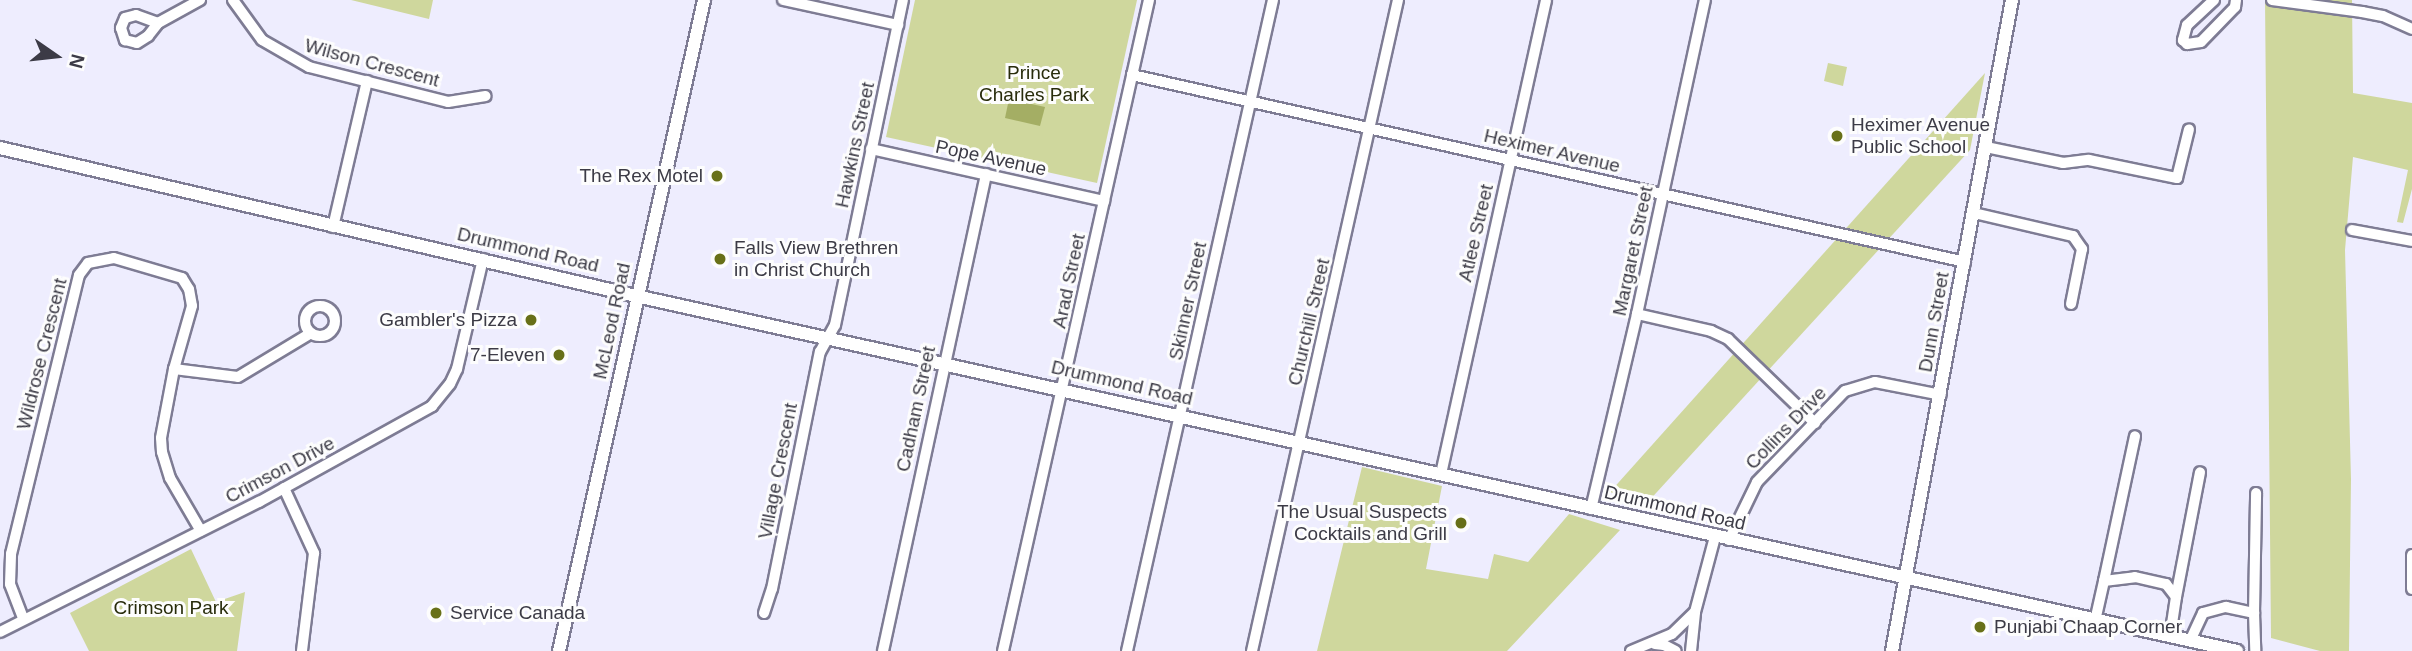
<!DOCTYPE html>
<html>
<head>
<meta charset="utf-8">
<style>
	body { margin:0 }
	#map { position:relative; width:2412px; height:651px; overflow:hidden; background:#eeedfe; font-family:Arial,sans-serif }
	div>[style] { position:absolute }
	.green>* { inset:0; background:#cfd79d }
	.water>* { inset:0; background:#a4ae64 }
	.roads { filter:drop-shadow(2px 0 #7e7c94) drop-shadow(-2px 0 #7e7c94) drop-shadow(0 2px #7e7c94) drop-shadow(0 -2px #7e7c94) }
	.street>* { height:10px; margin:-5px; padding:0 5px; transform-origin:5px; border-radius:5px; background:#fff }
	.street>.ring { margin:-5px; padding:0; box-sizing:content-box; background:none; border:10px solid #fff; border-radius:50% }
	.secondary>* { height:12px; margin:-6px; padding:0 6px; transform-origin:6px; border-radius:6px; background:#fff }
	.dots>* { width:19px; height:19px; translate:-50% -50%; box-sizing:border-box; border:4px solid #fdfdfd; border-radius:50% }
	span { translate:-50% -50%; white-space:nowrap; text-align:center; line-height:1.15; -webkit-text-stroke:6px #fdfdfd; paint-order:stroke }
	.street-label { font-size:19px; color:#3c3b46 }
	.park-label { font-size:19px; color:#282c0b }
	.poi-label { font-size:19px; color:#3c3b46 }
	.left { translate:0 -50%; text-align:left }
	.right { translate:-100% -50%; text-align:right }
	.north { position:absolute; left:21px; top:21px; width:70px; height:70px; -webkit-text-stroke:5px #fdfdfd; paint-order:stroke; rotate:104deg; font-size:19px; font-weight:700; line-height:28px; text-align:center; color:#3c3b46 }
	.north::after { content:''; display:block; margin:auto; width:24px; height:32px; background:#3c3b46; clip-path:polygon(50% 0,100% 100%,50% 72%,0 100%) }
</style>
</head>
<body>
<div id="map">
	<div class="green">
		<div style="clip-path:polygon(351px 0,433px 0,429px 19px)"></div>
		<div style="clip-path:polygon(915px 0,1137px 0,1097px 183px,886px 137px)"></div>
		<div style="clip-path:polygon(2265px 0,2352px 0,2353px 93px,2412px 103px,2412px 189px,2403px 223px,2397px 222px,2408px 170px,2353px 157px,2345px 250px,2351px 479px,2349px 651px,2320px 651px,2271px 638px)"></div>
		<div style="clip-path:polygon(1828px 63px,1847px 67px,1843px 86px,1824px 81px)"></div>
		<div style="clip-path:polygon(1985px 73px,1970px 150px,1646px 504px,1610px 492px)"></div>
		<div style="clip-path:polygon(1362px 467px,1442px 486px,1426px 569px,1488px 579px,1494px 554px,1528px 562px,1569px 514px,1620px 530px,1507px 651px,1317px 651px)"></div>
		<div style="clip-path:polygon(191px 549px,216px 602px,245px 592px,237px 651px,89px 651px,70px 613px)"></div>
	</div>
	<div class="water">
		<div style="clip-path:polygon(1009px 99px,1045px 107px,1040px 126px,1005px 118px)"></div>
	</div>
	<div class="roads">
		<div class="street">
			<div style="left:233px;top:0;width:49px;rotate:54.1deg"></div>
			<div style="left:262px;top:40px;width:54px;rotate:29.9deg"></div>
			<div style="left:309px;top:67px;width:143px;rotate:14.1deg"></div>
			<div style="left:448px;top:102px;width:38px;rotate:-9deg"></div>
			<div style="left:783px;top:0;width:118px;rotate:12.3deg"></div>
			<div style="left:2214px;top:0;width:37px;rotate:137deg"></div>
			<div style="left:2187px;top:25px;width:16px;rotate:105deg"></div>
			<div style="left:2183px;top:40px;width:6px;rotate:45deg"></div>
			<div style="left:2187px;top:44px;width:14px;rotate:-8deg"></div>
			<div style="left:2201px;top:42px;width:49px;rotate:-45.8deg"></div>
			<div style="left:2235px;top:7px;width:7px;rotate:-82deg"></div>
			<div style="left:2272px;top:0;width:91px;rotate:7.6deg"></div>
			<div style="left:2362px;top:12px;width:21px;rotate:11deg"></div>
			<div style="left:2383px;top:16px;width:32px;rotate:24deg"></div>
			<div style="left:158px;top:23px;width:23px;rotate:-160deg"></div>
			<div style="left:136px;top:15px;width:11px;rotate:165deg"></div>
			<div style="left:125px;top:18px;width:11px;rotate:112deg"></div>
			<div style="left:121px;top:28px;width:13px;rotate:72deg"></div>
			<div style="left:125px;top:40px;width:12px;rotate:14deg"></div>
			<div style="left:137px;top:43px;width:13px;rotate:-32deg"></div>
			<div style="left:148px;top:36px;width:16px;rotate:-52deg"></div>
			<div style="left:158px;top:23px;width:48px;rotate:-28.7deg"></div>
			<div style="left:1132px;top:75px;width:854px;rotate:12.65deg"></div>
			<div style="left:1986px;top:147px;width:79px;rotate:11.7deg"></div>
			<div style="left:2063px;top:163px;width:26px;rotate:-7deg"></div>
			<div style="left:2089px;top:160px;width:90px;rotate:11.6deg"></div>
			<div style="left:2177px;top:178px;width:50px;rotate:-76.2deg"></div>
			<div style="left:871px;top:149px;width:239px;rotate:12.6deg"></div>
			<div style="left:1974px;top:213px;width:102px;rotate:13.1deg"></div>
			<div style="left:2073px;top:236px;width:16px;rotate:55deg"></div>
			<div style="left:2082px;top:249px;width:56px;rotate:101.3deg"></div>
			<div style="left:333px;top:227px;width:150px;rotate:-76.9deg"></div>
			<div style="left:2352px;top:230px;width:61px;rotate:10.4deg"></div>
			<div class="ring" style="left:305px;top:306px;width:20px;height:20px"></div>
			<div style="left:1637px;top:314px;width:76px;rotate:12.9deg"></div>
			<div style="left:1711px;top:331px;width:19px;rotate:25deg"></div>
			<div style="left:1728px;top:339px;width:121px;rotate:44deg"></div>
			<div style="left:174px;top:369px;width:64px;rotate:7.1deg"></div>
			<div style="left:238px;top:377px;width:85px;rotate:-31.1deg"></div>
			<div style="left:1441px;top:474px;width:485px;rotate:-77.5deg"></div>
			<div style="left:284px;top:488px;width:72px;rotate:65.2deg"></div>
			<div style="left:314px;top:553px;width:99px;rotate:97deg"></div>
			<div style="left:1591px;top:509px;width:200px;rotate:-76.7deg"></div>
			<div style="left:1637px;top:314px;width:321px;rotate:-77.8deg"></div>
			<div style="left:1729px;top:540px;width:64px;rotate:-64.2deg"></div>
			<div style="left:1757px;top:482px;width:127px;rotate:-46deg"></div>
			<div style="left:1845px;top:391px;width:31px;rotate:-17deg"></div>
			<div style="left:1875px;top:382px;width:67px;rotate:11.1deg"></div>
			<div style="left:2412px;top:555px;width:34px;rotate:90deg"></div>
			<div style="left:2104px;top:581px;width:148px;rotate:-77.9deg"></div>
			<div style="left:2176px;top:597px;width:127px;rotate:-79.1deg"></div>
			<div style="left:764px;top:613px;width:25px;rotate:-72deg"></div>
			<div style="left:772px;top:589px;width:242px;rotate:-78.6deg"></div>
			<div style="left:820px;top:352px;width:31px;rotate:-61deg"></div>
			<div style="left:835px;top:325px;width:332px;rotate:-78.2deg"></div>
			<div style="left:2254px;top:613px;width:120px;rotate:-89deg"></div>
			<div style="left:23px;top:618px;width:36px;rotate:-111deg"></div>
			<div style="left:10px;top:584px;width:30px;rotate:-88deg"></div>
			<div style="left:11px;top:554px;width:287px;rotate:-76.3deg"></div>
			<div style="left:79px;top:275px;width:15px;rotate:-53deg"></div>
			<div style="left:88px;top:263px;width:26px;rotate:-11deg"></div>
			<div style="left:114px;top:258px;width:71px;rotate:16.4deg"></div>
			<div style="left:182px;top:278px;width:13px;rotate:58deg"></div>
			<div style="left:189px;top:289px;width:17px;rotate:80deg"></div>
			<div style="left:192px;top:306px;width:66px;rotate:105.9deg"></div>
			<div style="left:174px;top:369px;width:70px;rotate:100.7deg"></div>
			<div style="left:161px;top:438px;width:14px;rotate:86deg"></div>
			<div style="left:162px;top:452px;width:27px;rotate:73deg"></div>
			<div style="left:170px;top:478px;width:61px;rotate:59.7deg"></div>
			<div style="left:2095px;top:621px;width:41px;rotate:-77.3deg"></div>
			<div style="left:2104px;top:581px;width:31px;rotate:-7deg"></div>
			<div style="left:2135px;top:577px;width:32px;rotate:13deg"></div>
			<div style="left:2166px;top:584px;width:16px;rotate:52deg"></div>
			<div style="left:2176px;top:597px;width:40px;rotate:98.5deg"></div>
			<div style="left:0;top:632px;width:290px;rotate:-26.7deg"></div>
			<div style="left:259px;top:502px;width:198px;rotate:-29deg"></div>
			<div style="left:432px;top:406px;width:28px;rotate:-51deg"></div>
			<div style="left:450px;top:384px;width:17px;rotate:-65deg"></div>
			<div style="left:457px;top:369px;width:113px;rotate:-76.7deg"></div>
			<div style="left:2190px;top:641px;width:31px;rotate:-65deg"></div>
			<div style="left:2203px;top:613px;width:24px;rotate:-15deg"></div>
			<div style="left:2226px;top:607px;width:29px;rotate:12deg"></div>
			<div style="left:2254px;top:613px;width:38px;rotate:88deg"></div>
			<div style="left:1655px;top:644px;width:9px;rotate:6deg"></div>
			<div style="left:1664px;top:645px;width:13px;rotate:27deg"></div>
			<div style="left:883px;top:651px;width:488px;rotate:-77.8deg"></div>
			<div style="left:1003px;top:651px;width:667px;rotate:-77.36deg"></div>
			<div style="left:1127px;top:651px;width:667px;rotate:-77.36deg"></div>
			<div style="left:1252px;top:651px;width:667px;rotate:-77.36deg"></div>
			<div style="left:1631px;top:651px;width:44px;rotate:-22.5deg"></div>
			<div style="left:1672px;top:634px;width:30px;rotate:-44deg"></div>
			<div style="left:1691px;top:651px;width:39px;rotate:-84deg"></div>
			<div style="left:1695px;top:612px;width:78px;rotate:-75.1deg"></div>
		</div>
		<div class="secondary">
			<div style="left:0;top:148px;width:653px;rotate:13.1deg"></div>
			<div style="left:636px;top:296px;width:1640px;rotate:12.5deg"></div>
			<div style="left:559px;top:651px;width:667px;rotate:-77.44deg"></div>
			<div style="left:1892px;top:651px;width:662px;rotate:-79.56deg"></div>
		</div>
	</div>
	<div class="dots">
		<div style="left:1837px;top:136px;background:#687018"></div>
		<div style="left:717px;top:176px;background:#687018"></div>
		<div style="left:720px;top:259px;background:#687018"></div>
		<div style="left:531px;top:320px;background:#687018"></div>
		<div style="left:559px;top:355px;background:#687018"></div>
		<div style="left:1461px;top:523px;background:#687018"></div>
		<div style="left:436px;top:613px;background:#687018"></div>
		<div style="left:1980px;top:627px;background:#687018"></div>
	</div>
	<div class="street-label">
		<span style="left:372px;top:63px;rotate:15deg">Wilson Crescent</span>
		<span style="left:855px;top:145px;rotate:-78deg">Hawkins Street</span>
		<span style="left:1552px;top:151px;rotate:13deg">Heximer Avenue</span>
		<span style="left:991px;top:158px;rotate:12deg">Pope Avenue</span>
		<span style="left:1476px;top:233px;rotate:-77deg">Atlee Street</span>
		<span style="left:528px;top:250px;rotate:13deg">Drummond Road</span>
		<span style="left:1633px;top:251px;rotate:-78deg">Margaret Street</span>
		<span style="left:1069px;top:281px;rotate:-78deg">Arad Street</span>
		<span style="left:1188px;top:301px;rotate:-78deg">Skinner Street</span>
		<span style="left:612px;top:321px;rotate:-78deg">McLeod Road</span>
		<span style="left:1309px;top:322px;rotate:-77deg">Churchill Street</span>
		<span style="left:1934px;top:322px;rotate:-80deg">Dunn Street</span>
		<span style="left:42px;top:354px;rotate:-76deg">Wildrose Crescent</span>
		<span style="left:1122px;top:383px;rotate:13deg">Drummond Road</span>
		<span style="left:916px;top:409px;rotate:-78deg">Cadham Street</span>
		<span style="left:1786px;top:428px;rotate:-46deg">Collins Drive</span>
		<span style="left:280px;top:470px;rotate:-28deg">Crimson Drive</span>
		<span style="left:778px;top:471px;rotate:-79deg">Village Crescent</span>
		<span style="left:1675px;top:508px;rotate:13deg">Drummond Road</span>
	</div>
	<div class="park-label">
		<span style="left:1034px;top:84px">Prince<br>Charles Park</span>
		<span style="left:171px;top:608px">Crimson Park</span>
	</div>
	<div class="poi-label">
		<span class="left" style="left:1851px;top:136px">Heximer Avenue<br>Public School</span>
		<span class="right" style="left:703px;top:176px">The Rex Motel</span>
		<span class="left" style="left:734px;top:259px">Falls View Brethren<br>in Christ Church</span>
		<span class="right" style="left:517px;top:320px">Gambler's Pizza</span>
		<span class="right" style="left:545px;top:355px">7-Eleven</span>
		<span class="right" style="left:1447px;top:523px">The Usual Suspects<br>Cocktails and Grill</span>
		<span class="left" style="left:450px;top:613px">Service Canada</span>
		<span class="left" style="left:1994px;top:627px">Punjabi Chaap Corner</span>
	</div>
	<div class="north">N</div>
</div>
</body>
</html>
